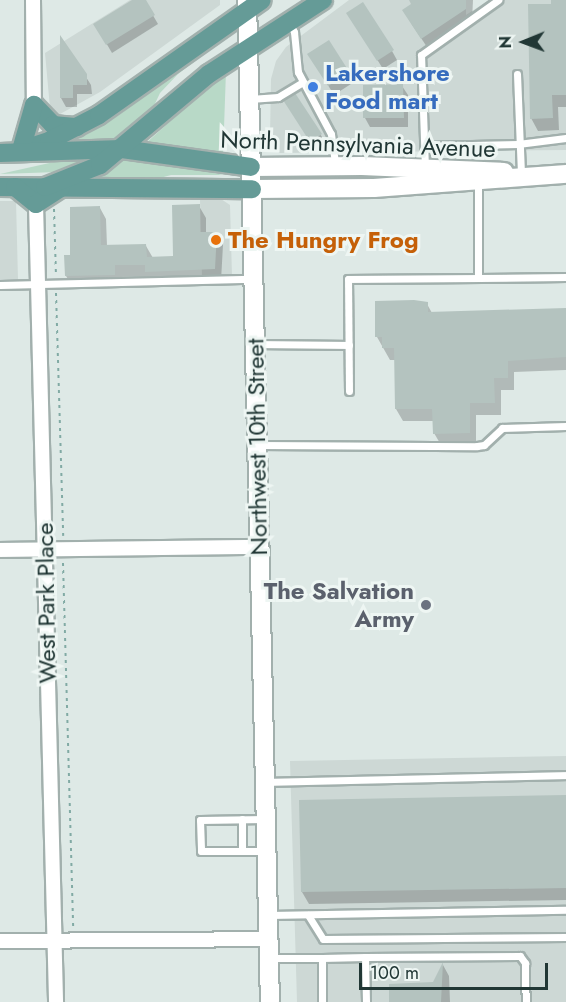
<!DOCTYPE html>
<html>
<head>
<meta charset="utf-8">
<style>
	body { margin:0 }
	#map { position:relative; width:566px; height:1002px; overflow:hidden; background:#dee9e6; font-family:Jost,sans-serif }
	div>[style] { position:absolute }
	.built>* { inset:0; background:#cdd8d5 }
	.green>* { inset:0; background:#b8d9c7 }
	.shadow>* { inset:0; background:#0003 }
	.building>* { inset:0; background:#b4c3bf }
	.path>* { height:2px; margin-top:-1px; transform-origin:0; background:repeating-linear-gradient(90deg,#81aaa4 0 3px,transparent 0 7.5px) }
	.roads { filter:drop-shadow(2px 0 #a2b0ad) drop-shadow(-2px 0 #a2b0ad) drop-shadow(0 2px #a2b0ad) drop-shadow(0 -2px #a2b0ad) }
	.service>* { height:7px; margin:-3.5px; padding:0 3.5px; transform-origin:3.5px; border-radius:3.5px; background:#fff }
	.minor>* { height:14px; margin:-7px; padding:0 7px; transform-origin:7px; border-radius:7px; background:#fff }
	.secondary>* { height:18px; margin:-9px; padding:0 9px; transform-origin:9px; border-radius:9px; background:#fff }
	.primary>* { height:18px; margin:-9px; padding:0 9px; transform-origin:9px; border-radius:9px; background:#659b97 }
	.dots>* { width:16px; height:16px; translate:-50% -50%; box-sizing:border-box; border:3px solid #eef6f3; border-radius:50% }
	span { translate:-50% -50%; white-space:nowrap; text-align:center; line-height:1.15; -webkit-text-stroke:6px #eef6f3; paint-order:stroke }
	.shop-label { font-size:24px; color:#366cbe; font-weight:700 }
	.left { translate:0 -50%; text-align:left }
	.street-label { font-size:24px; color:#213735 }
	.food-label { font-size:24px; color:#c56008; font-weight:700 }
	.worship-label { font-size:24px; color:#5b616d; font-weight:700 }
	.right { translate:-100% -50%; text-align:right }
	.north { position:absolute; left:494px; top:12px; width:60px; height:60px; -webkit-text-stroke:4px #eef6f3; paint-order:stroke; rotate:269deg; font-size:16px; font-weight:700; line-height:24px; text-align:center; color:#213735 }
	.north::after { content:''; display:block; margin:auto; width:21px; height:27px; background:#213735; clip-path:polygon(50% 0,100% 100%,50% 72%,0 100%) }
	.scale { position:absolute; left:359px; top:963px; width:189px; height:27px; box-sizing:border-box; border:3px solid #213735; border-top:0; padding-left:8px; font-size:18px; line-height:21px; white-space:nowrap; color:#213735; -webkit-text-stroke:4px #eef6f3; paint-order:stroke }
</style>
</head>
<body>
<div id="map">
	<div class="built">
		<div style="clip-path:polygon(130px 0,220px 0,220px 5px,100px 92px,51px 119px,45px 53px)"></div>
		<div style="clip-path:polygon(349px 0,466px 0,466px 15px,489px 0,566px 0,566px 150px,279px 153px,270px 137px,271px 79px,276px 61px,286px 47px)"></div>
		<div style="clip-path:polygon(200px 199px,221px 199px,230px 205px,232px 276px,202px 277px)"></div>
		<div style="clip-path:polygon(0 201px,16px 201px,18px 280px,0 281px)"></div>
		<div style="clip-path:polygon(566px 756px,566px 1002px,297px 1002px,290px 761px)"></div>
	</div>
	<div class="green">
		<div style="clip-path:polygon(215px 46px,178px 74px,160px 93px,152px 110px,121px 141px,64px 147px,113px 119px)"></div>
		<div style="clip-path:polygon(226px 71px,223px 156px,145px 144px)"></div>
		<div style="clip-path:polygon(125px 156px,142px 157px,223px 175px,171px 175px,149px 181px,90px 179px)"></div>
		<div style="clip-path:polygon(97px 157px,57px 172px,0 174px,72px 158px)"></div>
	</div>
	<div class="shadow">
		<div style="clip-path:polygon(135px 0,144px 0,158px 24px,112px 53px,95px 24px)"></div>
		<div style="clip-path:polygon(412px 0,473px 0,472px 21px,429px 50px,411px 23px)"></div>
		<div style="clip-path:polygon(552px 0,566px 0,566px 107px,558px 107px,559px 130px,538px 131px,531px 118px)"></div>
		<div style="clip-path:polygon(354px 22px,392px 51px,397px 60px,383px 69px)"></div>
		<div style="clip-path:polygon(62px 39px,91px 85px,92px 94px,77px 94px,77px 107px,66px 107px,61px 98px)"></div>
		<div style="clip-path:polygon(315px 64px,349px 73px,354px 82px,334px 95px)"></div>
		<div style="clip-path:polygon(364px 86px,402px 86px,408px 95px,408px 127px,370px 127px,365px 118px)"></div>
		<div style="clip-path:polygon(295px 95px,322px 137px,313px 143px,285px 101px)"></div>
		<div style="clip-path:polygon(199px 206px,206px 218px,206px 233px,216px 233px,223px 245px,221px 281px,154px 283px,150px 276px,121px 277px,121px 287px,73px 287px,66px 276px,72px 256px,100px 208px,106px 219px,107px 246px,146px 246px,153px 258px,175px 258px)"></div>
		<div style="clip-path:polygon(427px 304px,432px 313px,566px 309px,566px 370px,514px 372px,514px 390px,501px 390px,501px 415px,476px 415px,476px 445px,441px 445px,434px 433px,434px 421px,403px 421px,396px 409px,396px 360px,390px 360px,377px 337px)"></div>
		<div style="clip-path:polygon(566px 797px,566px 900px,309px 904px,302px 892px)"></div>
		<div style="clip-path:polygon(443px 965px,449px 976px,450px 1002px,391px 1002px,434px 983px)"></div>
	</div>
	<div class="building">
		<div style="clip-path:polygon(132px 0,146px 0,155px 15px,106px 45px,93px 24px)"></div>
		<div style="clip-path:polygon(409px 0,466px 0,466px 9px,421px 39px,402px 10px,411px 4px)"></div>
		<div style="clip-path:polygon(551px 0,566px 0,566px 95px,552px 95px,553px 118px,530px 119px,528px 4px,551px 4px)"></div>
		<div style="clip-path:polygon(363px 2px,394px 50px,377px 61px,346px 13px)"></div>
		<div style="clip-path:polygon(60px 35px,87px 74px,87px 85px,73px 85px,73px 98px,60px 98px)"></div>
		<div style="clip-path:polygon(329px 40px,350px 73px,328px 86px,307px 54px)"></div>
		<div style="clip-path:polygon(403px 84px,404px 118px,363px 118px,363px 85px)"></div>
		<div style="clip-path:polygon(295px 93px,322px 134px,310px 142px,283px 100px)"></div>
		<div style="clip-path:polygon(200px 204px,200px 232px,217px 232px,215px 269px,145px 272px,145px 265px,115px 265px,115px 275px,65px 276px,64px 255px,70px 255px,70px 207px,100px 206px,101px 245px,146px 244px,147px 257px,173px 256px,172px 205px)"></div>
		<div style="clip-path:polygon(414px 300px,428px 302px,428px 312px,566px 308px,566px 357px,508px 361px,508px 378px,494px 378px,495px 403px,470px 403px,470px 433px,433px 434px,432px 409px,395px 409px,394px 348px,382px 348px,382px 337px,375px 337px,375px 301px)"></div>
		<div style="clip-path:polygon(566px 795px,566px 888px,301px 892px,299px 800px)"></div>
		<div style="clip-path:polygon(443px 962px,441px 1002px,389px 1002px,389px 984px,433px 982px)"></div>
	</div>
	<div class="path">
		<div style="left:54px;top:209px;width:66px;rotate:88.3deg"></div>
		<div style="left:56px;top:293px;width:243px;rotate:88.3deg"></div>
		<div style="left:63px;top:563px;width:366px;rotate:88.4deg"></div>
	</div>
	<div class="roads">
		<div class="service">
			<div style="left:290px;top:23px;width:10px;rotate:66deg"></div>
			<div style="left:294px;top:32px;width:40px;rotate:84.3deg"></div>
			<div style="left:298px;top:72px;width:70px;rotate:62deg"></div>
			<div style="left:331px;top:134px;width:30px;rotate:82deg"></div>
			<div style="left:517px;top:74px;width:99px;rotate:87.7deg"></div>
			<div style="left:250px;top:99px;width:28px;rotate:-4deg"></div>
			<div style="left:278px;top:97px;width:29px;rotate:-31deg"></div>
			<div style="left:425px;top:146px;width:93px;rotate:-1.2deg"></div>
			<div style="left:518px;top:144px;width:48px;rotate:-7.1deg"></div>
			<div style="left:425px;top:168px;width:113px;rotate:-92deg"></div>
			<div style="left:421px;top:55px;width:95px;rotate:-35.5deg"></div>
			<div style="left:478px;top:278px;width:88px;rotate:-0.7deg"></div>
			<div style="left:0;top:285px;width:252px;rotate:-1.4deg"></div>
			<div style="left:256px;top:344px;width:93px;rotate:0.6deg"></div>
			<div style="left:349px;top:391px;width:112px;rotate:-90.5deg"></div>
			<div style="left:348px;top:279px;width:130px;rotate:-0.4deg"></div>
			<div style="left:478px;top:278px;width:96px;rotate:-90deg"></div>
			<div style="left:259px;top:445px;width:218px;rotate:0.3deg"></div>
			<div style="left:477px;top:446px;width:7px;rotate:-8deg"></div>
			<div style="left:484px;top:445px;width:25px;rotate:-43deg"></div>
			<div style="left:502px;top:428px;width:64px;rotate:-1.8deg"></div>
			<div style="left:266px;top:782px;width:300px;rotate:-1.3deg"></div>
			<div style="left:242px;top:819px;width:32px;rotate:90deg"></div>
			<div style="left:265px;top:819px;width:65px;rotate:179.1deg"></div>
			<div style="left:200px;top:820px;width:31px;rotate:88deg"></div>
			<div style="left:201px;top:851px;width:64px"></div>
			<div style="left:269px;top:915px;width:297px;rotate:-1deg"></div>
			<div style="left:308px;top:915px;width:28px;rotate:58deg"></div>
			<div style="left:323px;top:939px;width:243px;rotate:-0.5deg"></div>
			<div style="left:365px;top:957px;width:155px;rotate:-0.4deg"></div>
			<div style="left:520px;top:956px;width:9px;rotate:54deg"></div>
			<div style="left:525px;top:963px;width:39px;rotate:89deg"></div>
			<div style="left:271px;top:958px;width:51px"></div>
			<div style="left:322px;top:958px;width:44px;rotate:90deg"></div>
			<div style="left:322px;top:958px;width:43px;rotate:-1.3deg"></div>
			<div style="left:365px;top:957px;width:45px;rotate:88.7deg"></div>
		</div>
		<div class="minor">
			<div style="left:33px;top:0;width:105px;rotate:89.5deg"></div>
			<div style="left:36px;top:204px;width:798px;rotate:88.56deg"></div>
			<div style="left:0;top:550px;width:258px;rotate:-0.7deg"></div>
			<div style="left:0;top:941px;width:268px;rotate:-0.4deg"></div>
		</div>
		<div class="secondary">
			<div style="left:247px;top:0;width:1002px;rotate:88.69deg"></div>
			<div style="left:251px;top:167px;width:111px;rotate:-0.5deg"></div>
			<div style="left:362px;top:166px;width:142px;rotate:2.4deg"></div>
			<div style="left:252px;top:189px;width:122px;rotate:-0.5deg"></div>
			<div style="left:374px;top:188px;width:193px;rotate:-4.2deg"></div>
		</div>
		<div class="primary">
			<div style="left:34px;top:105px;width:28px;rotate:46deg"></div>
			<div style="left:53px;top:125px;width:24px;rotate:5deg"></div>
			<div style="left:21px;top:150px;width:29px;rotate:-18deg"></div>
			<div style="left:49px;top:141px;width:56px;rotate:-27.5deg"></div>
			<div style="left:99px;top:115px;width:199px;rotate:-35.2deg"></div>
			<div style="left:21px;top:150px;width:47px;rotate:-73.9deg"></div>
			<div style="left:0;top:153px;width:122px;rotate:-1.9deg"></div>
			<div style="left:122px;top:149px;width:130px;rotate:7.9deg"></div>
			<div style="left:0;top:187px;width:252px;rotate:0.5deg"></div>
			<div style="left:15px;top:187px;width:27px;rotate:39deg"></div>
			<div style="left:36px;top:204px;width:30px;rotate:-33deg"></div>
			<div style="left:45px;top:187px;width:59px;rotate:-21.8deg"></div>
			<div style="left:100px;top:165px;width:142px;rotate:-39.9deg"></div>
			<div style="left:209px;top:74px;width:136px;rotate:-33deg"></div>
		</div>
	</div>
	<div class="dots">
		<div style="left:313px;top:87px;background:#3f7fe0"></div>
		<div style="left:216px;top:240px;background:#e8710a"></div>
		<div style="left:426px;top:605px;background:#6b7280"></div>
	</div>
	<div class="shop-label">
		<span class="left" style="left:325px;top:87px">Lakershore<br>Food mart</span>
	</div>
	<div class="street-label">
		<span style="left:358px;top:144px;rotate:2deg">North Pennsylvania Avenue</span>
		<span style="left:257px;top:447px;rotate:-91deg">Northwest 10th Street</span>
		<span style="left:46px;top:603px;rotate:-91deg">West Park Place</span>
	</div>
	<div class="food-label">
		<span class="left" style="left:228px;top:240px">The Hungry Frog</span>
	</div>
	<div class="worship-label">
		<span class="right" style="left:414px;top:605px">The Salvation<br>Army</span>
	</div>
	<div class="north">N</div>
	<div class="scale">100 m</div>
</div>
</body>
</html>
